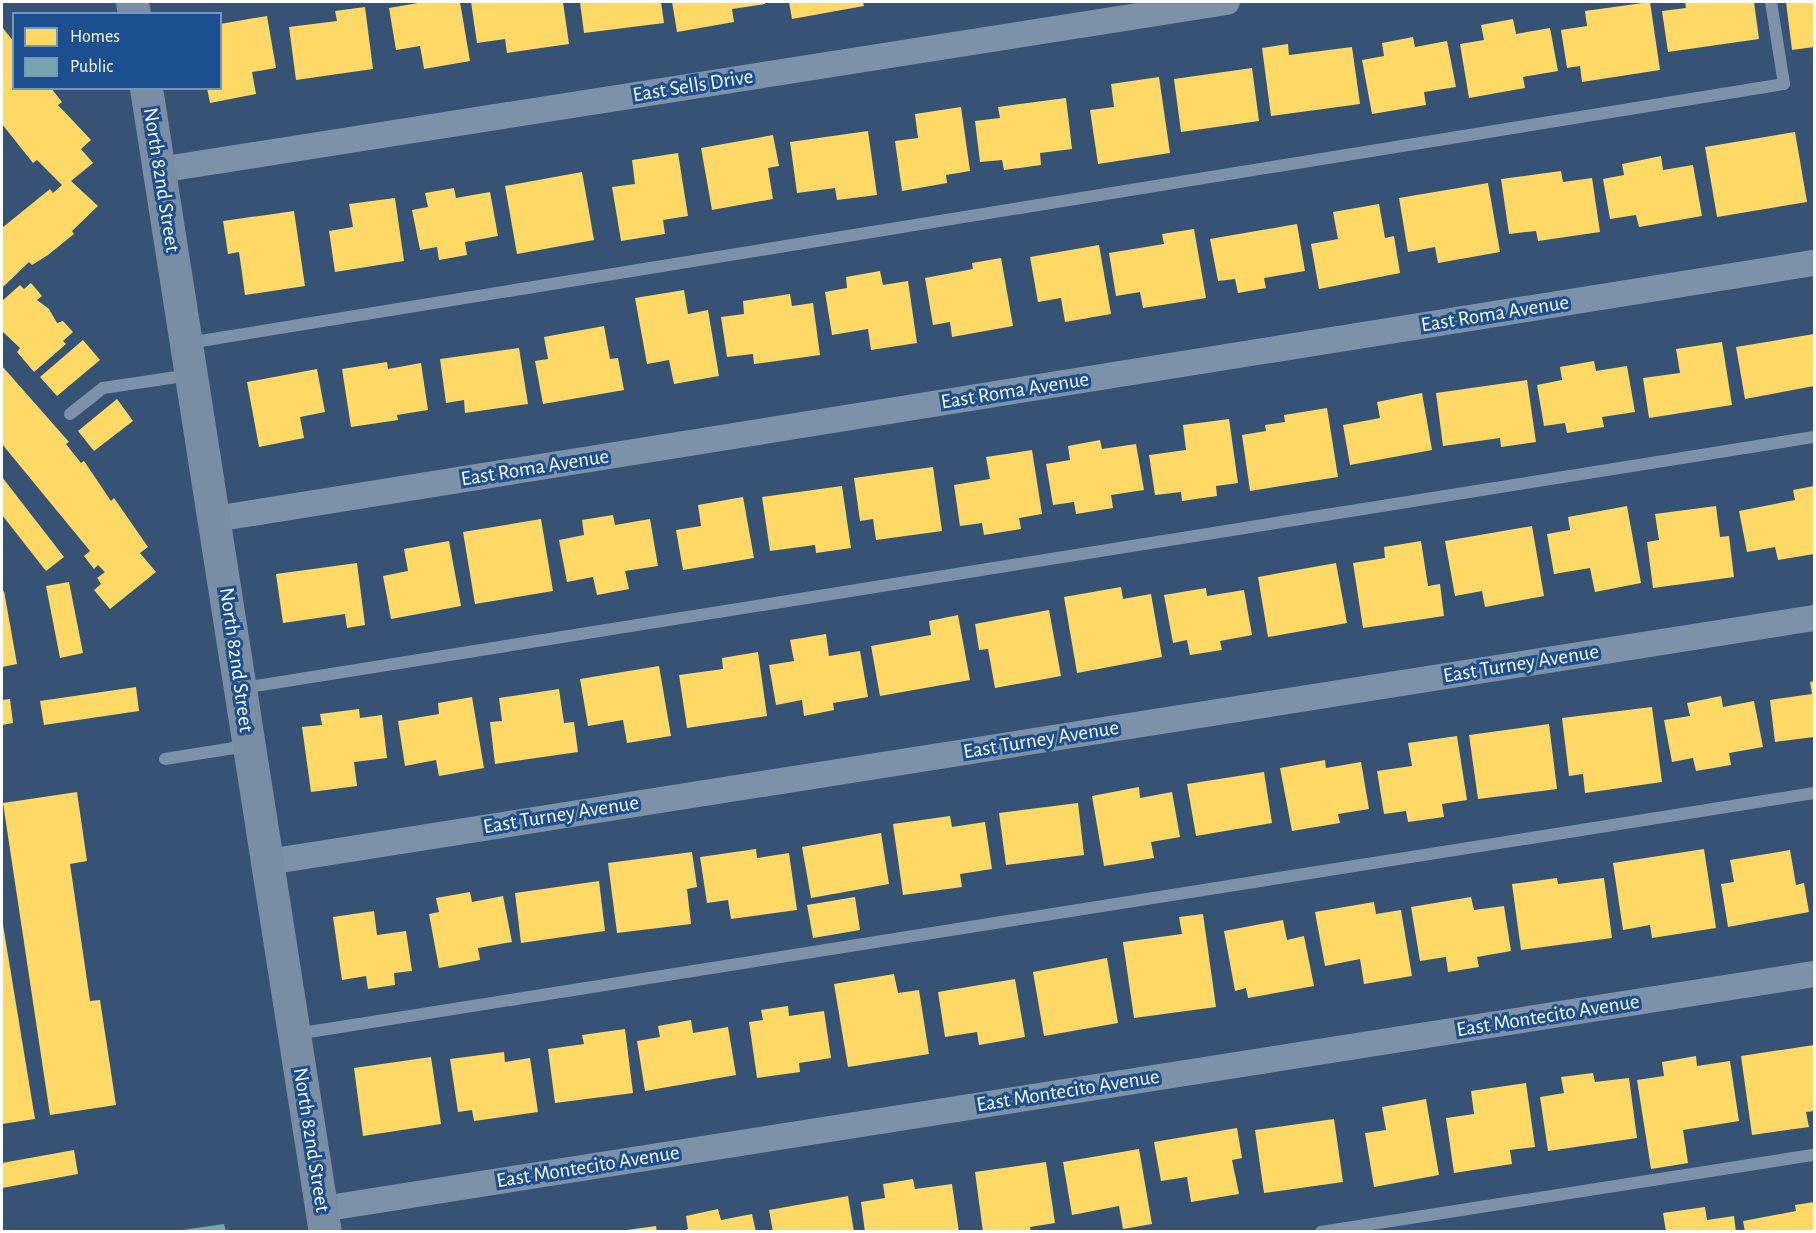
<!DOCTYPE html>
<html>
<head>
<meta charset="utf-8">
<style>
	body { margin:0 }
	#map { position:relative; width:1816px; height:1233px; overflow:hidden; background:#365274; font-family:"Alegreya Sans",sans-serif }
	div>[style] { position:absolute }
	.homes>* { inset:0; background:#ffd966 }
	.public>* { inset:0; background:#76a5af }
	.lane>* { height:12px; margin:-6px; padding:0 6px; transform-origin:6px; border-radius:6px; background:#7d92a8 }
	.street>* { height:26px; margin:-13px; padding:0 13px; transform-origin:13px; border-radius:13px; background:#7d92a8 }
	.secondary>* { height:33px; margin:-16.5px; padding:0 16.5px; transform-origin:16.5px; border-radius:16.5px; background:#798da4 }
	span { translate:-50% -50%; white-space:nowrap; text-align:center; line-height:1.15; -webkit-text-stroke:6px #1b4f8f; paint-order:stroke }
	.street-label { font-size:21px; color:#fff }
	.frame { position:absolute; inset:0; border:3px solid #fff; pointer-events:none }
	.legend { position:absolute; left:12px; top:12px; width:210px; height:78px; box-sizing:border-box; background:#1b4f8f; border:2px solid #7695bc; margin:0; padding:8px 10px; list-style:none; font-size:18px; color:#fff }
	.legend li { display:flex; align-items:center; gap:12px; height:30px }
	.legend b { width:30px; border:2px solid #7695bc }
</style>
</head>
<body>
<div id="map">
	<div class="homes">
		<div style="clip-path:polygon(424px 2px,460px 2px,470px 61px,424px 69px,420px 46px,396px 50px,389px 8px)"></div>
		<div style="clip-path:polygon(471px 2px,563px 2px,569px 44px,507px 53px,505px 39px,477px 43px)"></div>
		<div style="clip-path:polygon(580px 2px,661px 2px,664px 23px,584px 33px)"></div>
		<div style="clip-path:polygon(672px 2px,765px 2px,765px 4px,732px 9px,734px 22px,677px 32px)"></div>
		<div style="clip-path:polygon(789px 2px,863px 2px,864px 6px,792px 19px)"></div>
		<div style="clip-path:polygon(1650px 2px,1660px 70px,1582px 82px,1580px 66px,1567px 68px,1561px 30px,1587px 26px,1585px 11px)"></div>
		<div style="clip-path:polygon(1685px 2px,1754px 2px,1759px 39px,1668px 52px,1662px 11px,1686px 8px)"></div>
		<div style="clip-path:polygon(1786px 2px,1814px 2px,1814px 47px,1792px 50px)"></div>
		<div style="clip-path:polygon(365px 7px,373px 69px,296px 80px,289px 27px,337px 21px,335px 11px)"></div>
		<div style="clip-path:polygon(267px 16px,276px 68px,252px 72px,256px 94px,210px 103px,207px 88px,220px 88px,220px 24px)"></div>
		<div style="clip-path:polygon(1513px 19px,1516px 34px,1550px 28px,1558px 71px,1523px 77px,1525px 88px,1469px 98px,1460px 44px,1484px 40px,1481px 25px)"></div>
		<div style="clip-path:polygon(2px 27px,14px 42px,14px 88px,51px 88px,62px 102px,58px 105px,91px 140px,81px 149px,93px 163px,71px 181px,98px 206px,72px 231px,74px 234px,48px 255px,32px 265px,29px 262px,2px 288px,2px 228px,50px 189px,53px 193px,62px 185px,37px 160px,33px 163px,2px 124px)"></div>
		<div style="clip-path:polygon(1413px 37px,1415px 47px,1447px 41px,1456px 87px,1424px 92px,1426px 105px,1372px 114px,1362px 60px,1384px 56px,1382px 43px)"></div>
		<div style="clip-path:polygon(1288px 44px,1289px 55px,1352px 47px,1360px 104px,1271px 116px,1262px 48px)"></div>
		<div style="clip-path:polygon(1252px 68px,1259px 121px,1181px 132px,1174px 79px)"></div>
		<div style="clip-path:polygon(1159px 77px,1170px 153px,1098px 164px,1090px 110px,1114px 107px,1111px 84px)"></div>
		<div style="clip-path:polygon(1066px 98px,1072px 149px,1040px 153px,1041px 165px,1004px 170px,1002px 160px,980px 162px,975px 121px,1000px 118px,998px 107px)"></div>
		<div style="clip-path:polygon(961px 107px,970px 171px,946px 175px,947px 183px,902px 191px,895px 141px,918px 138px,915px 114px)"></div>
		<div style="clip-path:polygon(868px 131px,877px 195px,837px 200px,835px 188px,797px 193px,790px 142px)"></div>
		<div style="clip-path:polygon(1795px 132px,1807px 202px,1717px 217px,1705px 147px)"></div>
		<div style="clip-path:polygon(773px 135px,779px 166px,768px 168px,773px 199px,712px 210px,701px 148px)"></div>
		<div style="clip-path:polygon(678px 153px,688px 216px,663px 220px,665px 234px,621px 241px,612px 187px,635px 184px,632px 160px)"></div>
		<div style="clip-path:polygon(1661px 156px,1663px 170px,1693px 165px,1702px 216px,1639px 227px,1636px 215px,1610px 219px,1603px 179px,1624px 175px,1622px 164px)"></div>
		<div style="clip-path:polygon(1561px 171px,1563px 182px,1592px 178px,1600px 232px,1538px 241px,1536px 231px,1509px 234px,1501px 179px)"></div>
		<div style="clip-path:polygon(582px 172px,594px 240px,517px 254px,505px 186px)"></div>
		<div style="clip-path:polygon(1488px 183px,1500px 252px,1438px 263px,1435px 247px,1408px 252px,1399px 198px)"></div>
		<div style="clip-path:polygon(454px 188px,456px 198px,490px 192px,498px 236px,465px 242px,467px 255px,439px 260px,437px 247px,420px 250px,412px 210px,428px 207px,425px 193px)"></div>
		<div style="clip-path:polygon(395px 198px,404px 261px,335px 272px,329px 231px,353px 227px,349px 204px)"></div>
		<div style="clip-path:polygon(1379px 204px,1385px 238px,1394px 236px,1400px 273px,1319px 289px,1311px 244px,1338px 239px,1333px 212px)"></div>
		<div style="clip-path:polygon(294px 211px,305px 286px,245px 295px,239px 252px,228px 254px,223px 221px)"></div>
		<div style="clip-path:polygon(1297px 224px,1305px 271px,1264px 278px,1266px 288px,1238px 293px,1235px 279px,1218px 281px,1210px 239px)"></div>
		<div style="clip-path:polygon(1194px 229px,1206px 298px,1143px 308px,1140px 292px,1116px 296px,1109px 253px,1164px 244px,1162px 234px)"></div>
		<div style="clip-path:polygon(1099px 245px,1111px 314px,1065px 322px,1061px 298px,1038px 302px,1030px 257px)"></div>
		<div style="clip-path:polygon(1001px 258px,1013px 326px,952px 337px,950px 322px,933px 325px,925px 278px,973px 269px,972px 263px)"></div>
		<div style="clip-path:polygon(880px 271px,883px 285px,908px 281px,917px 343px,871px 350px,868px 329px,832px 335px,825px 292px,847px 288px,846px 277px)"></div>
		<div style="clip-path:polygon(31px 283px,42px 296px,37px 300px,49px 309px,57px 323px,63px 321px,73px 332px,63px 341px,66px 344px,34px 372px,17px 352px,20px 348px,2px 331px,2px 301px,20px 285px,24px 289px)"></div>
		<div style="clip-path:polygon(684px 290px,688px 314px,708px 310px,719px 376px,674px 384px,669px 360px,647px 364px,635px 298px)"></div>
		<div style="clip-path:polygon(790px 294px,792px 306px,813px 303px,820px 355px,754px 364px,753px 354px,727px 357px,721px 317px,744px 314px,743px 301px)"></div>
		<div style="clip-path:polygon(604px 326px,610px 359px,618px 358px,624px 390px,543px 404px,535px 361px,548px 359px,544px 337px)"></div>
		<div style="clip-path:polygon(1814px 334px,1814px 386px,1745px 399px,1736px 347px)"></div>
		<div style="clip-path:polygon(83px 340px,100px 360px,57px 396px,40px 377px)"></div>
		<div style="clip-path:polygon(1722px 342px,1732px 405px,1649px 418px,1643px 378px,1680px 373px,1676px 349px)"></div>
		<div style="clip-path:polygon(519px 348px,528px 404px,465px 413px,464px 400px,446px 403px,440px 359px)"></div>
		<div style="clip-path:polygon(1594px 361px,1596px 371px,1627px 366px,1635px 412px,1602px 417px,1604px 427px,1567px 433px,1565px 423px,1544px 426px,1537px 385px,1562px 380px,1560px 367px)"></div>
		<div style="clip-path:polygon(387px 362px,388px 369px,421px 363px,428px 410px,397px 415px,398px 420px,351px 427px,342px 369px)"></div>
		<div style="clip-path:polygon(2px 366px,69px 442px,66px 444px,81px 463px,84px 461px,111px 501px,114px 498px,148px 547px,140px 553px,156px 572px,110px 609px,94px 590px,101px 584px,97px 578px,105px 572px,98px 565px,94px 569px,84px 556px,90px 551px,2px 444px)"></div>
		<div style="clip-path:polygon(317px 369px,325px 412px,300px 417px,304px 438px,259px 447px,247px 382px)"></div>
		<div style="clip-path:polygon(1527px 380px,1536px 442px,1501px 447px,1500px 438px,1443px 446px,1436px 393px)"></div>
		<div style="clip-path:polygon(1422px 393px,1432px 450px,1350px 465px,1343px 425px,1380px 418px,1377px 402px)"></div>
		<div style="clip-path:polygon(117px 399px,133px 421px,94px 451px,78px 431px)"></div>
		<div style="clip-path:polygon(1327px 408px,1338px 477px,1250px 491px,1242px 435px,1266px 431px,1265px 425px,1285px 422px,1284px 415px)"></div>
		<div style="clip-path:polygon(1229px 419px,1238px 483px,1216px 486px,1217px 496px,1182px 501px,1181px 492px,1155px 495px,1149px 455px,1186px 450px,1183px 425px)"></div>
		<div style="clip-path:polygon(1100px 440px,1102px 449px,1136px 444px,1144px 490px,1111px 495px,1113px 508px,1076px 514px,1074px 502px,1053px 505px,1046px 464px,1070px 460px,1068px 446px)"></div>
		<div style="clip-path:polygon(1032px 450px,1042px 514px,1019px 518px,1021px 529px,984px 535px,982px 523px,960px 526px,954px 485px,990px 479px,986px 457px)"></div>
		<div style="clip-path:polygon(933px 467px,942px 531px,876px 540px,873px 519px,860px 521px,854px 478px)"></div>
		<div style="clip-path:polygon(2px 477px,64px 557px,46px 571px,2px 515px)"></div>
		<div style="clip-path:polygon(842px 486px,851px 548px,816px 553px,815px 545px,770px 551px,762px 497px)"></div>
		<div style="clip-path:polygon(1814px 486px,1814px 554px,1778px 560px,1775px 547px,1747px 552px,1739px 511px,1795px 500px,1793px 490px)"></div>
		<div style="clip-path:polygon(743px 497px,754px 558px,683px 570px,676px 530px,701px 526px,698px 505px)"></div>
		<div style="clip-path:polygon(1627px 506px,1641px 583px,1595px 592px,1590px 568px,1554px 574px,1547px 534px,1570px 530px,1568px 517px)"></div>
		<div style="clip-path:polygon(1716px 506px,1720px 537px,1729px 536px,1734px 577px,1653px 588px,1647px 542px,1659px 540px,1655px 514px)"></div>
		<div style="clip-path:polygon(613px 515px,615px 525px,650px 519px,658px 566px,625px 571px,629px 589px,597px 595px,593px 577px,567px 582px,559px 540px,584px 535px,582px 520px)"></div>
		<div style="clip-path:polygon(541px 519px,553px 591px,475px 604px,463px 532px)"></div>
		<div style="clip-path:polygon(1532px 526px,1544px 596px,1485px 607px,1482px 591px,1455px 596px,1445px 541px)"></div>
		<div style="clip-path:polygon(449px 541px,461px 606px,391px 619px,383px 576px,408px 571px,404px 549px)"></div>
		<div style="clip-path:polygon(1421px 541px,1428px 586px,1440px 584px,1444px 616px,1363px 628px,1353px 563px,1385px 558px,1384px 547px)"></div>
		<div style="clip-path:polygon(357px 563px,365px 625px,347px 628px,345px 614px,283px 623px,276px 574px)"></div>
		<div style="clip-path:polygon(1336px 563px,1347px 623px,1268px 637px,1258px 577px)"></div>
		<div style="clip-path:polygon(69px 582px,83px 653px,60px 658px,46px 586px)"></div>
		<div style="clip-path:polygon(1121px 587px,1123px 599px,1151px 594px,1162px 657px,1077px 673px,1064px 597px)"></div>
		<div style="clip-path:polygon(1206px 588px,1207px 596px,1244px 590px,1252px 635px,1220px 641px,1222px 650px,1190px 655px,1187px 640px,1173px 643px,1164px 595px)"></div>
		<div style="clip-path:polygon(4px 591px,17px 664px,2px 667px,2px 592px)"></div>
		<div style="clip-path:polygon(1049px 610px,1061px 676px,995px 688px,988px 649px,979px 650px,975px 624px)"></div>
		<div style="clip-path:polygon(958px 615px,970px 680px,880px 696px,871px 646px,931px 635px,929px 621px)"></div>
		<div style="clip-path:polygon(826px 634px,829px 656px,860px 651px,868px 697px,833px 703px,834px 710px,804px 716px,802px 700px,776px 705px,769px 665px,794px 661px,790px 640px)"></div>
		<div style="clip-path:polygon(758px 652px,767px 716px,687px 728px,679px 675px,723px 669px,722px 658px)"></div>
		<div style="clip-path:polygon(659px 666px,671px 736px,627px 743px,623px 720px,588px 726px,580px 679px)"></div>
		<div style="clip-path:polygon(1814px 681px,1814px 737px,1775px 742px,1770px 700px,1812px 694px,1810px 682px)"></div>
		<div style="clip-path:polygon(136px 687px,139px 711px,44px 725px,40px 701px)"></div>
		<div style="clip-path:polygon(559px 689px,564px 723px,574px 722px,578px 752px,495px 764px,490px 722px,502px 721px,499px 698px)"></div>
		<div style="clip-path:polygon(1721px 696px,1723px 707px,1754px 701px,1763px 747px,1729px 753px,1731px 765px,1696px 771px,1693px 758px,1672px 762px,1664px 720px,1690px 716px,1687px 703px)"></div>
		<div style="clip-path:polygon(472px 697px,484px 768px,439px 776px,436px 760px,405px 766px,398px 721px,439px 714px,438px 703px)"></div>
		<div style="clip-path:polygon(10px 699px,13px 723px,2px 725px,2px 700px)"></div>
		<div style="clip-path:polygon(1652px 707px,1662px 782px,1585px 793px,1583px 774px,1569px 776px,1562px 718px)"></div>
		<div style="clip-path:polygon(359px 709px,360px 718px,382px 715px,387px 758px,354px 762px,357px 786px,311px 792px,302px 727px,322px 725px,320px 714px)"></div>
		<div style="clip-path:polygon(1549px 724px,1557px 789px,1478px 799px,1469px 735px)"></div>
		<div style="clip-path:polygon(1457px 736px,1467px 800px,1442px 804px,1444px 817px,1408px 822px,1406px 811px,1384px 814px,1377px 771px,1412px 766px,1408px 743px)"></div>
		<div style="clip-path:polygon(1325px 760px,1326px 768px,1361px 762px,1369px 809px,1338px 814px,1340px 823px,1292px 831px,1280px 768px)"></div>
		<div style="clip-path:polygon(1264px 772px,1272px 823px,1196px 836px,1187px 784px)"></div>
		<div style="clip-path:polygon(1139px 787px,1140px 798px,1172px 792px,1180px 837px,1151px 842px,1154px 858px,1104px 866px,1092px 796px)"></div>
		<div style="clip-path:polygon(77px 792px,87px 861px,70px 864px,90px 1001px,100px 1000px,116px 1105px,50px 1115px,3px 803px)"></div>
		<div style="clip-path:polygon(1078px 803px,1084px 855px,1006px 865px,999px 813px)"></div>
		<div style="clip-path:polygon(950px 816px,952px 827px,985px 822px,992px 869px,960px 874px,962px 887px,903px 895px,893px 824px)"></div>
		<div style="clip-path:polygon(881px 833px,889px 884px,811px 898px,802px 847px)"></div>
		<div style="clip-path:polygon(756px 849px,757px 858px,789px 853px,797px 910px,731px 919px,728px 900px,707px 903px,700px 857px)"></div>
		<div style="clip-path:polygon(1704px 849px,1716px 928px,1652px 938px,1650px 925px,1623px 930px,1613px 863px)"></div>
		<div style="clip-path:polygon(1790px 850px,1796px 885px,1804px 883px,1809px 912px,1728px 927px,1721px 884px,1734px 882px,1730px 860px)"></div>
		<div style="clip-path:polygon(692px 852px,697px 887px,687px 889px,691px 924px,617px 933px,608px 863px)"></div>
		<div style="clip-path:polygon(1557px 878px,1558px 884px,1604px 878px,1612px 938px,1521px 950px,1512px 884px)"></div>
		<div style="clip-path:polygon(599px 881px,605px 931px,521px 943px,515px 893px)"></div>
		<div style="clip-path:polygon(470px 892px,472px 902px,503px 896px,512px 942px,478px 948px,480px 960px,439px 968px,429px 914px,439px 912px,436px 898px)"></div>
		<div style="clip-path:polygon(855px 897px,860px 930px,813px 938px,807px 905px)"></div>
		<div style="clip-path:polygon(1471px 897px,1474px 910px,1504px 906px,1511px 951px,1477px 957px,1479px 967px,1448px 972px,1446px 957px,1420px 961px,1411px 907px)"></div>
		<div style="clip-path:polygon(1374px 902px,1376px 914px,1401px 910px,1412px 976px,1364px 984px,1360px 959px,1325px 966px,1315px 912px)"></div>
		<div style="clip-path:polygon(374px 911px,377px 935px,406px 931px,412px 971px,394px 973px,395px 985px,368px 989px,366px 976px,342px 980px,333px 917px)"></div>
		<div style="clip-path:polygon(1203px 914px,1216px 1007px,1134px 1018px,1123px 942px,1182px 934px,1179px 917px)"></div>
		<div style="clip-path:polygon(2px 919px,35px 1119px,2px 1124px)"></div>
		<div style="clip-path:polygon(1283px 920px,1287px 940px,1304px 936px,1314px 986px,1248px 998px,1246px 988px,1235px 991px,1224px 931px)"></div>
		<div style="clip-path:polygon(1107px 958px,1118px 1023px,1044px 1036px,1033px 972px)"></div>
		<div style="clip-path:polygon(894px 974px,898px 993px,919px 990px,929px 1054px,848px 1067px,834px 984px)"></div>
		<div style="clip-path:polygon(1015px 979px,1025px 1037px,979px 1045px,977px 1032px,945px 1037px,938px 992px)"></div>
		<div style="clip-path:polygon(788px 1006px,789px 1016px,824px 1011px,831px 1058px,799px 1063px,800px 1072px,757px 1078px,749px 1022px,763px 1020px,761px 1010px)"></div>
		<div style="clip-path:polygon(691px 1020px,693px 1033px,728px 1027px,736px 1075px,645px 1091px,637px 1041px,660px 1037px,658px 1026px)"></div>
		<div style="clip-path:polygon(625px 1029px,633px 1093px,555px 1103px,548px 1049px,584px 1044px,582px 1035px)"></div>
		<div style="clip-path:polygon(1814px 1045px,1814px 1111px,1806px 1112px,1809px 1127px,1752px 1135px,1741px 1056px)"></div>
		<div style="clip-path:polygon(504px 1052px,505px 1062px,530px 1058px,538px 1112px,474px 1121px,472px 1110px,458px 1112px,450px 1059px)"></div>
		<div style="clip-path:polygon(1696px 1056px,1697px 1066px,1730px 1061px,1739px 1121px,1683px 1130px,1688px 1163px,1651px 1169px,1637px 1080px,1664px 1076px,1662px 1062px)"></div>
		<div style="clip-path:polygon(431px 1057px,441px 1124px,363px 1136px,354px 1068px)"></div>
		<div style="clip-path:polygon(1593px 1073px,1595px 1082px,1629px 1078px,1637px 1138px,1548px 1151px,1540px 1097px,1564px 1093px,1561px 1077px)"></div>
		<div style="clip-path:polygon(1526px 1083px,1535px 1147px,1510px 1150px,1512px 1164px,1454px 1173px,1446px 1118px,1474px 1114px,1471px 1091px)"></div>
		<div style="clip-path:polygon(1426px 1099px,1439px 1175px,1374px 1187px,1365px 1133px,1386px 1130px,1382px 1107px)"></div>
		<div style="clip-path:polygon(1334px 1119px,1343px 1182px,1264px 1193px,1255px 1130px)"></div>
		<div style="clip-path:polygon(1237px 1128px,1242px 1158px,1232px 1160px,1239px 1194px,1191px 1202px,1187px 1177px,1161px 1181px,1154px 1142px)"></div>
		<div style="clip-path:polygon(1139px 1149px,1152px 1224px,1123px 1229px,1119px 1206px,1072px 1215px,1063px 1162px)"></div>
		<div style="clip-path:polygon(74px 1150px,78px 1174px,2px 1188px,2px 1163px)"></div>
		<div style="clip-path:polygon(1046px 1162px,1055px 1223px,1030px 1227px,1031px 1232px,983px 1232px,975px 1172px)"></div>
		<div style="clip-path:polygon(913px 1179px,915px 1189px,952px 1184px,959px 1232px,865px 1232px,861px 1202px,885px 1198px,883px 1184px)"></div>
		<div style="clip-path:polygon(848px 1196px,854px 1232px,773px 1232px,769px 1210px)"></div>
		<div style="clip-path:polygon(1814px 1202px,1814px 1232px,1745px 1232px,1743px 1221px,1796px 1211px,1795px 1205px)"></div>
		<div style="clip-path:polygon(1705px 1207px,1707px 1220px,1734px 1216px,1736px 1232px,1666px 1232px,1663px 1213px)"></div>
		<div style="clip-path:polygon(718px 1209px,721px 1220px,752px 1214px,756px 1232px,681px 1232px,688px 1229px,686px 1216px)"></div>
		<div style="clip-path:polygon(656px 1226px,657px 1232px,627px 1232px,627px 1230px)"></div>
	</div>
	<div class="public">
		<div style="clip-path:polygon(224px 1224px,226px 1232px,182px 1232px,182px 1230px)"></div>
	</div>
	<div class="lane">
		<div style="left:188px;top:343px;width:1617px;rotate:-9.22deg"></div>
		<div style="left:1784px;top:84px;width:83px;rotate:-99deg"></div>
		<div style="left:70px;top:414px;width:42px;rotate:-38.2deg"></div>
		<div style="left:103px;top:388px;width:88px;rotate:-8.5deg"></div>
		<div style="left:243px;top:688px;width:1591px;rotate:-9.08deg"></div>
		<div style="left:165px;top:759px;width:83px;rotate:-9deg"></div>
		<div style="left:296px;top:1034px;width:1537px;rotate:-9.02deg"></div>
		<div style="left:1321px;top:1232px;width:499px;rotate:-8.9deg"></div>
	</div>
	<div class="street">
		<div style="left:159px;top:170px;width:1081px;rotate:-8.94deg"></div>
		<div style="left:215px;top:519px;width:1619px;rotate:-9.1deg"></div>
		<div style="left:268px;top:862px;width:1565px;rotate:-8.97deg"></div>
		<div style="left:322px;top:1209px;width:1510px;rotate:-8.95deg"></div>
	</div>
	<div class="secondary">
		<div style="left:132px;top:2px;width:12px;rotate:81deg"></div>
		<div style="left:146px;top:88px;width:1158px;rotate:81.11deg"></div>
	</div>
	<div class="street-label">
		<span style="left:693px;top:86px;rotate:-9deg">East Sells Drive</span>
		<span style="left:161px;top:180px;rotate:81deg">North 82nd Street</span>
		<span style="left:1495px;top:314px;rotate:-9deg">East Roma Avenue</span>
		<span style="left:1015px;top:391px;rotate:-9deg">East Roma Avenue</span>
		<span style="left:535px;top:468px;rotate:-9deg">East Roma Avenue</span>
		<span style="left:236px;top:660px;rotate:82deg">North 82nd Street</span>
		<span style="left:1521px;top:664px;rotate:-9deg">East Turney Avenue</span>
		<span style="left:1041px;top:740px;rotate:-9deg">East Turney Avenue</span>
		<span style="left:561px;top:815px;rotate:-9deg">East Turney Avenue</span>
		<span style="left:1548px;top:1016px;rotate:-9deg">East Montecito Avenue</span>
		<span style="left:1068px;top:1091px;rotate:-9deg">East Montecito Avenue</span>
		<span style="left:311px;top:1140px;rotate:81deg">North 82nd Street</span>
		<span style="left:588px;top:1167px;rotate:-9deg">East Montecito Avenue</span>
	</div>
	<div class="frame"></div>
	<ul class="legend">
	<li><b style="height:16px;background:#ffd966"></b>Homes</li>
	<li><b style="height:16px;background:#76a5af"></b>Public</li>
	</ul>
</div>
</body>
</html>
